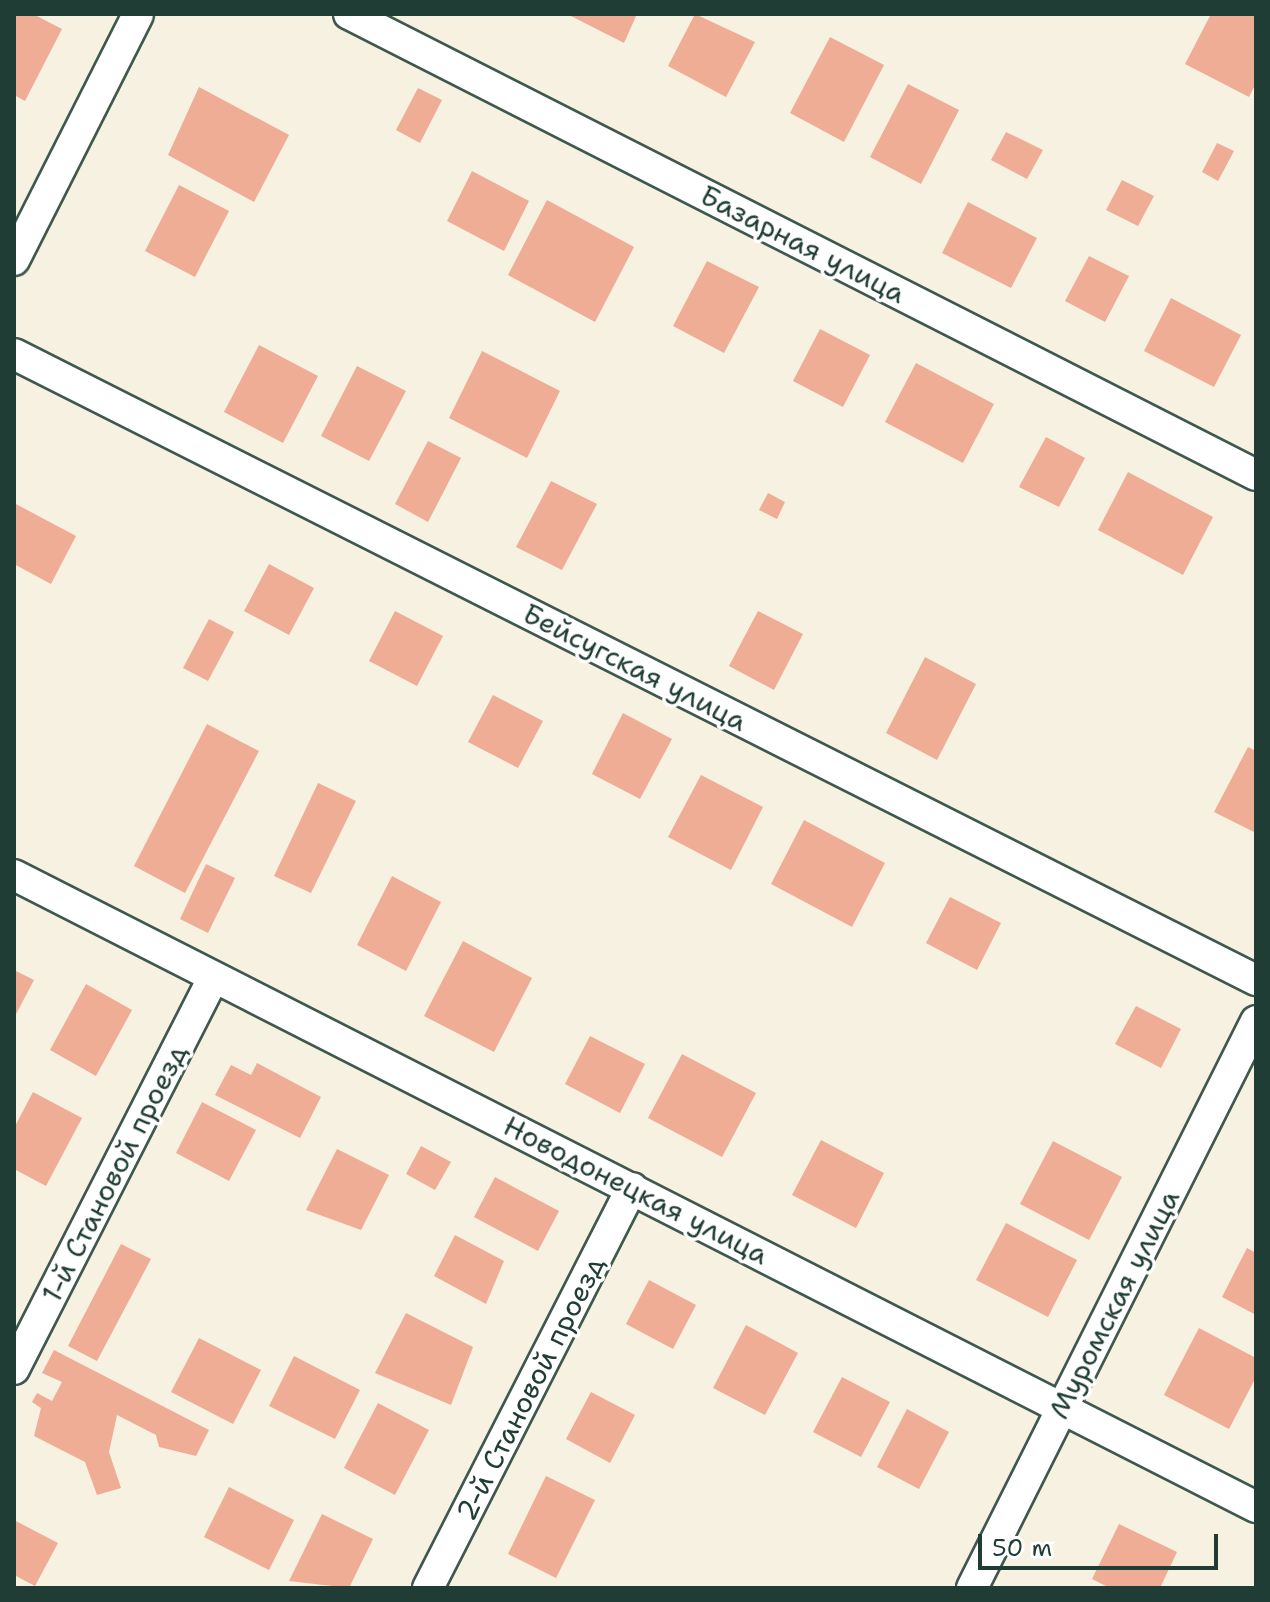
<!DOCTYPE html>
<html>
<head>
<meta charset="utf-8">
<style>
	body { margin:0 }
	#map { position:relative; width:1270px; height:1602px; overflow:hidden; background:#f7f1e2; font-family:"Shantell Sans",sans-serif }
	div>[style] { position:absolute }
	.building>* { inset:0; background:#efad95 }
	.roads { filter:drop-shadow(2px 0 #3f584e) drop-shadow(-2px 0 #3f584e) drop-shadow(0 2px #3f584e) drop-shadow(0 -2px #3f584e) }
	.street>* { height:30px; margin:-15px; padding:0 15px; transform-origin:15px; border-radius:15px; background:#fff }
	span { translate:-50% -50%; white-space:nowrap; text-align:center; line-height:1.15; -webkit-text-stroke:7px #fff; paint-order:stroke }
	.street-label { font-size:28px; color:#1f3d34 }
	.frame { position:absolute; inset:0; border:16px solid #1f3d34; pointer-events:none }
	.scale { position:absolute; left:978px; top:1534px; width:240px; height:36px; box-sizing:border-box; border:4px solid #1f3d34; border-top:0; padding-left:10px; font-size:24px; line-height:28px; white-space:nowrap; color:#1f3d34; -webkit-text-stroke:6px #fff; paint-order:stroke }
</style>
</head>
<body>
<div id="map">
	<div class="building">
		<div style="clip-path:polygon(14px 14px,33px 14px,62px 29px,25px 101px,14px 95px)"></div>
		<div style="clip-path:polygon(567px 14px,637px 14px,624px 43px)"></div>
		<div style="clip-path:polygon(695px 14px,755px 42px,726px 97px,668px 66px)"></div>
		<div style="clip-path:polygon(1211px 14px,1256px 14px,1256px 83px,1249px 97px,1185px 64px)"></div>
		<div style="clip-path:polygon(830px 37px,884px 65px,844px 142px,790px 113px)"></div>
		<div style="clip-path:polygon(908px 84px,959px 110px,921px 184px,870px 157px)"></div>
		<div style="clip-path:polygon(199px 87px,289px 135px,254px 202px,168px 155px)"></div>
		<div style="clip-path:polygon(418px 88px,442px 100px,420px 143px,396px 130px)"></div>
		<div style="clip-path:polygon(1006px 132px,1043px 150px,1027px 179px,991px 160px)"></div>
		<div style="clip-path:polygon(1217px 143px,1234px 151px,1218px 181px,1202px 172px)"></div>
		<div style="clip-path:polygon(472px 171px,529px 201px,504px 251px,447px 221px)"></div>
		<div style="clip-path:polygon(1122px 180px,1154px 196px,1138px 226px,1106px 210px)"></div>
		<div style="clip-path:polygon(179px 185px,229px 211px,195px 277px,145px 251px)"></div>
		<div style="clip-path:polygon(547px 200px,634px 247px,595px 322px,508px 275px)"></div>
		<div style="clip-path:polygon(968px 202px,1037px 238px,1011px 288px,942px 253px)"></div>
		<div style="clip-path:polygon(1089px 256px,1129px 276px,1105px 322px,1065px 301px)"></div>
		<div style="clip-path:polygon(707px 261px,759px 287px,724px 353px,673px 326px)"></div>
		<div style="clip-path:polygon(1171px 298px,1241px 335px,1214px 387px,1144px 351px)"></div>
		<div style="clip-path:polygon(820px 329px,870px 355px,843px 407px,793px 381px)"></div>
		<div style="clip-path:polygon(259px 345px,318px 376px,283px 443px,224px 412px)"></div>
		<div style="clip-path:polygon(482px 351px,560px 391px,527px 458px,449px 418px)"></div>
		<div style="clip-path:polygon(916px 363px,994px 404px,963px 463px,885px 422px)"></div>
		<div style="clip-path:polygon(357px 366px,406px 391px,369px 461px,321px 436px)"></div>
		<div style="clip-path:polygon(1046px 437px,1085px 458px,1059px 507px,1019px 487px)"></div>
		<div style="clip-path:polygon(428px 441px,461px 458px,428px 522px,395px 504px)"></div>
		<div style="clip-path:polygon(1128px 472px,1213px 517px,1183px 575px,1098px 530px)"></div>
		<div style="clip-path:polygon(551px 481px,597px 504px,562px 570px,516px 547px)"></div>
		<div style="clip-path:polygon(768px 493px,785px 502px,777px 519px,759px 510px)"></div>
		<div style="clip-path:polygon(14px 503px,76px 536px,51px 584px,14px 564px)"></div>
		<div style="clip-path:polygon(269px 564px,314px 588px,289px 635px,244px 611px)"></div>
		<div style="clip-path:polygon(395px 611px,443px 636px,417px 686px,369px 661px)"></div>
		<div style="clip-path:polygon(758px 611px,803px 634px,774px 690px,729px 666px)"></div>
		<div style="clip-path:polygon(209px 619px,234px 632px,208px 681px,183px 668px)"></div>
		<div style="clip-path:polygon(925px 657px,976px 684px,937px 760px,886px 733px)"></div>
		<div style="clip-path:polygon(493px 695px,543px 721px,518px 768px,468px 742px)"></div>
		<div style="clip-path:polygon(623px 713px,672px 739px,640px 799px,592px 774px)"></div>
		<div style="clip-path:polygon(207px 724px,259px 751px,185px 893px,134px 866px)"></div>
		<div style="clip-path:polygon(1248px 747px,1256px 751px,1256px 833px,1214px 812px)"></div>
		<div style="clip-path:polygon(701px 775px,763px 807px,731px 870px,668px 837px)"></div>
		<div style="clip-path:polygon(318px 783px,356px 801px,311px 893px,274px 876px)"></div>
		<div style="clip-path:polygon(804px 820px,885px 863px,852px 927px,771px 884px)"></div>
		<div style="clip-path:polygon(206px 864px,235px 878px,208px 933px,180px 919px)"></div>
		<div style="clip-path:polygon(392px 876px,441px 902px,406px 971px,357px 945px)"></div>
		<div style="clip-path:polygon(950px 897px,1001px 923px,977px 970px,926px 943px)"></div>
		<div style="clip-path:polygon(463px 941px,532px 978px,494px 1052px,424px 1016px)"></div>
		<div style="clip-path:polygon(14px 970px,34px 980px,14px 1018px)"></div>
		<div style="clip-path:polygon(86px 984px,132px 1010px,96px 1076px,50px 1050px)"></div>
		<div style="clip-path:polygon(1136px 1006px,1181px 1029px,1161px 1068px,1115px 1044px)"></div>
		<div style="clip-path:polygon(590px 1036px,645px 1064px,620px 1113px,565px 1084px)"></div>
		<div style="clip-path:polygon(682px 1054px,756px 1093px,722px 1157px,648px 1118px)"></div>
		<div style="clip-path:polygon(257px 1063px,321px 1097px,300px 1138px,215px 1095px,231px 1065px,251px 1075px)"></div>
		<div style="clip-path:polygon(33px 1092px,82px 1118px,46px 1186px,14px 1169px,14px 1128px)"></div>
		<div style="clip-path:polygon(202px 1102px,256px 1130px,229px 1181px,176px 1153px)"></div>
		<div style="clip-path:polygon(821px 1140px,884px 1173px,856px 1228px,792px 1195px)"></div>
		<div style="clip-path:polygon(1053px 1141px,1122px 1177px,1089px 1240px,1020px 1204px)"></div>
		<div style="clip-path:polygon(421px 1146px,451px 1162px,435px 1190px,406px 1174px)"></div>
		<div style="clip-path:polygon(337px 1149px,389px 1175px,361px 1230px,306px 1210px)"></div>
		<div style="clip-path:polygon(495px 1177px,559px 1211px,538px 1251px,474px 1217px)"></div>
		<div style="clip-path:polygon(1006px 1223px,1077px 1260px,1048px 1317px,976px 1280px)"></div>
		<div style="clip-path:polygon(455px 1235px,504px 1261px,486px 1304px,434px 1276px)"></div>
		<div style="clip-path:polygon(121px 1244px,151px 1259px,97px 1361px,68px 1346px)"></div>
		<div style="clip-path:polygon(1247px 1248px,1256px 1253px,1256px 1315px,1222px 1297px)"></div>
		<div style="clip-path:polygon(649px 1280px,696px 1305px,673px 1349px,626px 1324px)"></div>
		<div style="clip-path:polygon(406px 1313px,473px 1347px,451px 1405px,375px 1373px)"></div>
		<div style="clip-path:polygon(746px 1325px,798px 1353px,765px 1415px,713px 1388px)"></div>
		<div style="clip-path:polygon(1199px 1328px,1256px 1358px,1256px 1377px,1229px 1429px,1164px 1395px)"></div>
		<div style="clip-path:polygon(199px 1338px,261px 1370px,233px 1424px,171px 1392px)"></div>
		<div style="clip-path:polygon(54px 1350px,209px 1430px,196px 1456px,159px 1447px,156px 1435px,117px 1415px,109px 1452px,121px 1488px,97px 1495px,85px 1462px,34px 1436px,41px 1408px,32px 1402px,37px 1393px,52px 1401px,62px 1382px,42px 1373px)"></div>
		<div style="clip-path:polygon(294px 1356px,360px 1390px,335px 1439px,269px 1406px)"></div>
		<div style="clip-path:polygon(842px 1377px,890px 1402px,861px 1457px,813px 1432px)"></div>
		<div style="clip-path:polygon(591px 1392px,635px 1415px,610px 1463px,566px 1439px)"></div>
		<div style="clip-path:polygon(378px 1403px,429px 1430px,395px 1495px,344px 1468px)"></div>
		<div style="clip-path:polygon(907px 1409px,949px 1432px,919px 1489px,877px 1467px)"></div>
		<div style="clip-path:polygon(546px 1476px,595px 1500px,556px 1578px,508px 1554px)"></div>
		<div style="clip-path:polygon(229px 1487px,294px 1520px,269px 1570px,204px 1537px)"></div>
		<div style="clip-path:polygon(322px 1514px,373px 1539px,349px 1588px,289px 1581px)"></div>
		<div style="clip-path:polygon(14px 1520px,58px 1543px,35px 1586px,14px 1575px)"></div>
		<div style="clip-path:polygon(1119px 1524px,1177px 1552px,1160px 1588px,1110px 1588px,1092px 1579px)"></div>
	</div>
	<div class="roads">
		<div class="street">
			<div style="left:349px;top:14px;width:1017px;rotate:26.94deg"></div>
			<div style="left:14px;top:260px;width:275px;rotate:-63.2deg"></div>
			<div style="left:14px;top:354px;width:1391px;rotate:26.75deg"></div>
			<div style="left:14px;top:875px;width:1394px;rotate:26.97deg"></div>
			<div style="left:14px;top:1369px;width:439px;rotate:-63deg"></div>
			<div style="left:428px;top:1588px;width:449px;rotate:-63deg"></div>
			<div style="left:972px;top:1588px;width:634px;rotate:-63.39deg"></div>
		</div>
	</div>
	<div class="street-label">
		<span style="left:803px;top:244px;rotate:27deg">Базарная улица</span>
		<span style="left:635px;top:667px;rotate:27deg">Бейсугская улица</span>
		<span style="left:114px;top:1173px;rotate:-63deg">1-й Становой проезд</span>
		<span style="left:636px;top:1190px;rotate:27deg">Новодонецкая улица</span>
		<span style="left:1114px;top:1304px;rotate:-63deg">Муромская улица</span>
		<span style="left:530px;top:1388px;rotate:-63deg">2-й Становой проезд</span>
	</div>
	<div class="frame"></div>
	<div class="scale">50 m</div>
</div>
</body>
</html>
